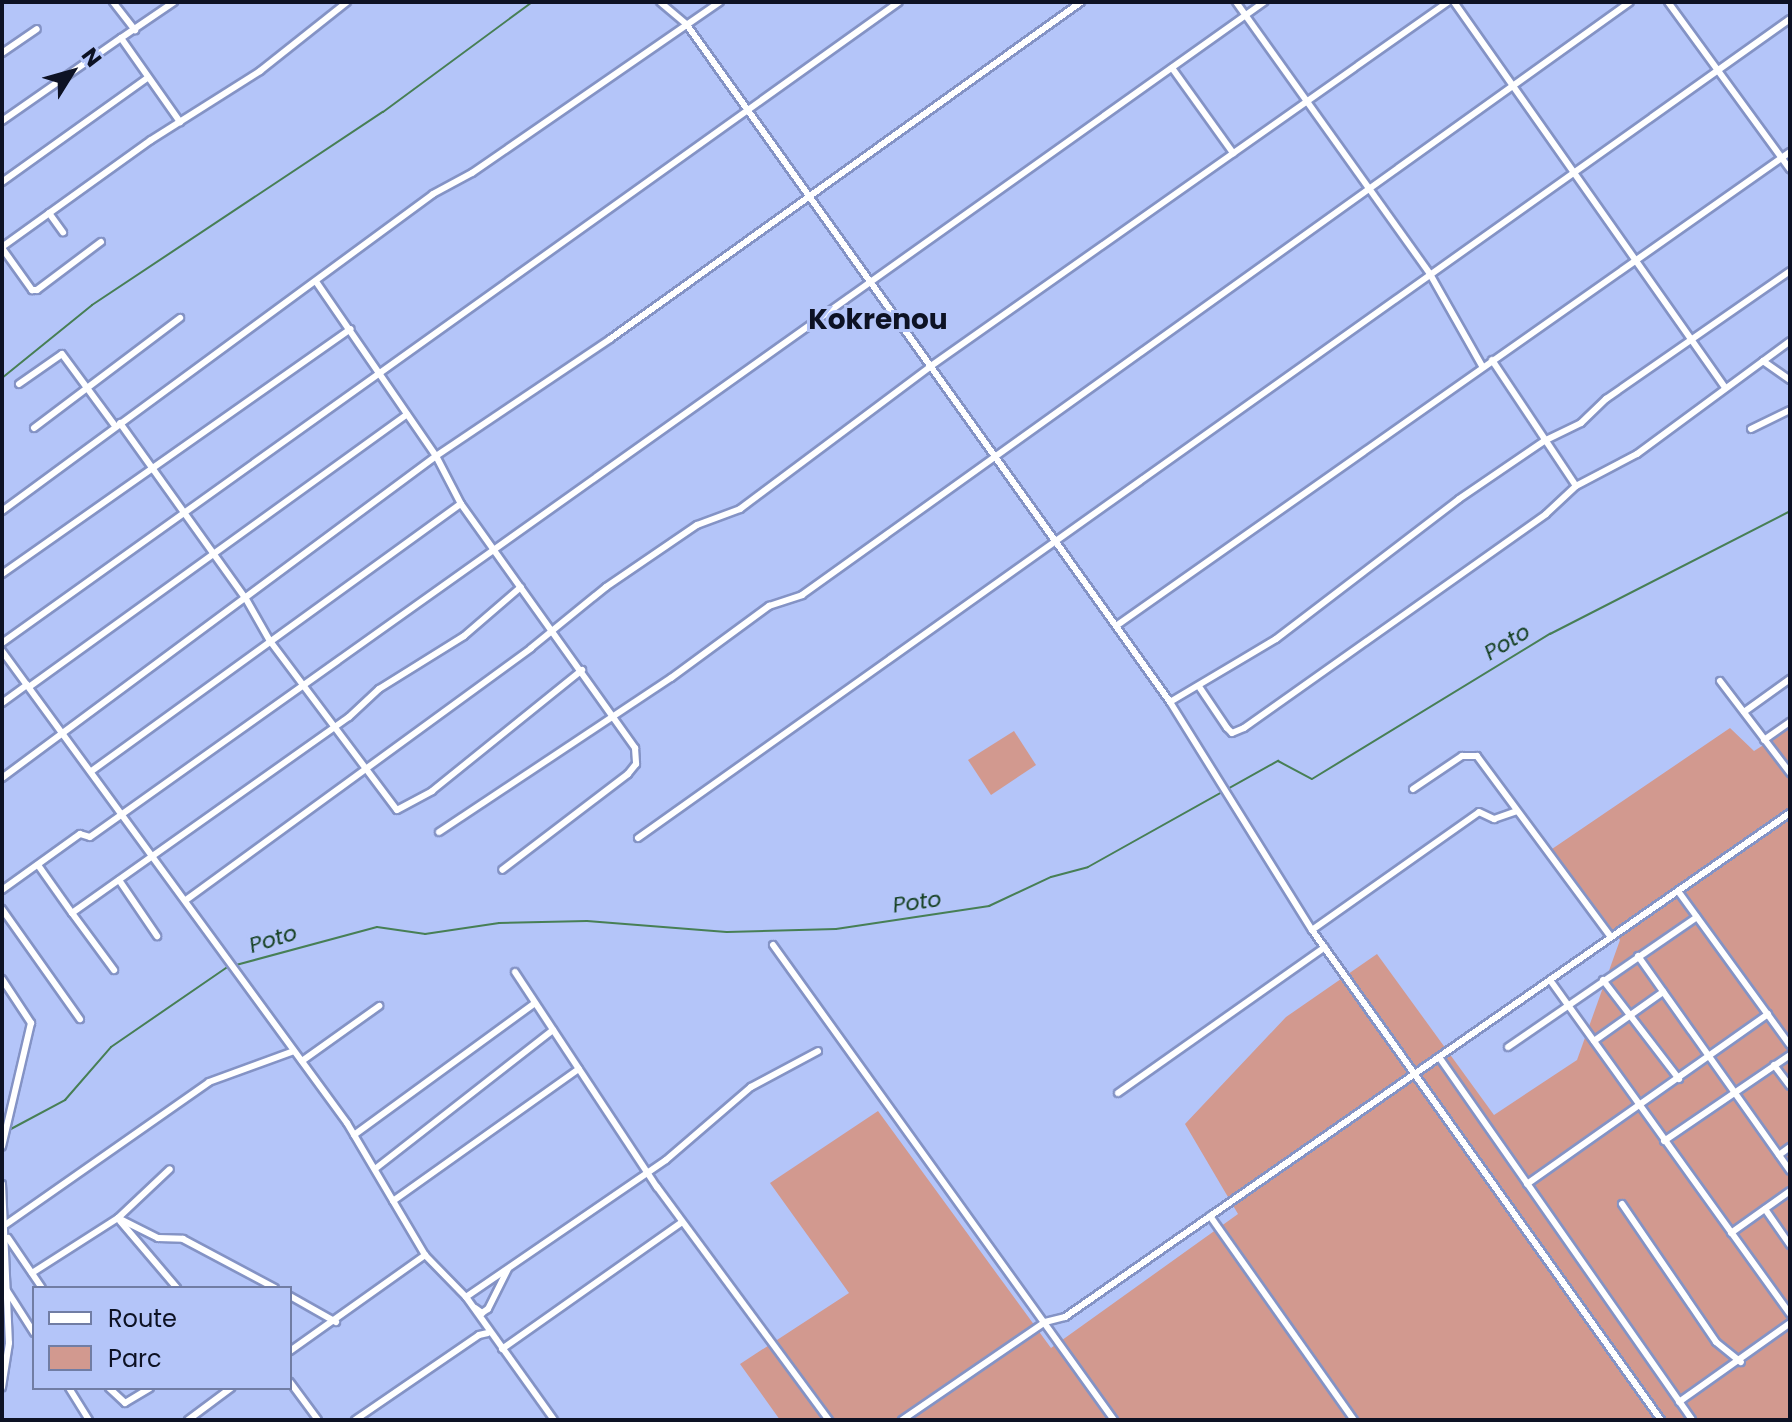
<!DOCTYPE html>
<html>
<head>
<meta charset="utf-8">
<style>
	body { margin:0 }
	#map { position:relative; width:1792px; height:1422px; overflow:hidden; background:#b4c5f9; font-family:Poppins,sans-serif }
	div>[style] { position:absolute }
	.green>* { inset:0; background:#d2998f }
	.stream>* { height:2px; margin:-1px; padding:0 1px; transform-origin:1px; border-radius:1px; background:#477f55 }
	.roads { filter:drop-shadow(2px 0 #8493c5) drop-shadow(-2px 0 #8493c5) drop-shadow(0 2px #8493c5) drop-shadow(0 -2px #8493c5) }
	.minor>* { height:6px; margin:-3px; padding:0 3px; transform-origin:3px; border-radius:3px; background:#fff }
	span { translate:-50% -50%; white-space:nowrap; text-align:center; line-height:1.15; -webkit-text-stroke:6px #b4c5f9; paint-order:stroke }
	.water-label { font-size:22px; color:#154022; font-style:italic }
	.district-label { font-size:28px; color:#0d1224; font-weight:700 }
	.frame { position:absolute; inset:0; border:4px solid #0d1224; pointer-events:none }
	.legend { position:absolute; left:32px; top:1286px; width:260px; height:104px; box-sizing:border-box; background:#b4c5f9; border:2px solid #717da4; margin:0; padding:10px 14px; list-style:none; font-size:24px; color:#0d1224 }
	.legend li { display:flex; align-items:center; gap:16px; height:40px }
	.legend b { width:40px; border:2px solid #717da4 }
	.north { position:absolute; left:32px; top:32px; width:80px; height:80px; -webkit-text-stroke:6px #b4c5f9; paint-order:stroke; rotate:53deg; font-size:22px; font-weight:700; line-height:32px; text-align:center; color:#0d1224 }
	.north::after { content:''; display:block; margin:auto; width:28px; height:36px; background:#0d1224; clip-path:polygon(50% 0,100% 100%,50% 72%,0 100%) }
</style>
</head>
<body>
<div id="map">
	<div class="green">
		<div style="clip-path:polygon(1730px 728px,1754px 751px,1790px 728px,1790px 1420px,780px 1420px,740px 1364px,849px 1293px,770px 1183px,878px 1111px,1051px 1348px,1238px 1214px,1185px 1124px,1286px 1017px,1377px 954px,1494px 1115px,1577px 1060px,1620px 940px,1552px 849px)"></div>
		<div style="clip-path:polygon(1014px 731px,1036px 765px,991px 795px,968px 760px)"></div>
	</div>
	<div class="stream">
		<div style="left:2px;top:378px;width:116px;rotate:-39deg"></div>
		<div style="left:92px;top:305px;width:349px;rotate:-33.6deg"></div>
		<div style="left:383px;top:112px;width:185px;rotate:-36.4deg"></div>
		<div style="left:236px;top:965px;width:146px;rotate:-15.1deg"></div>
		<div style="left:377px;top:927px;width:49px;rotate:8.3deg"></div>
		<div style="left:425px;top:934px;width:75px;rotate:-8.5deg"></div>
		<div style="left:499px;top:923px;width:88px;rotate:-1.3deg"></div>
		<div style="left:587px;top:921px;width:140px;rotate:4.5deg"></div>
		<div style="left:727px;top:932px;width:109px;rotate:-1.6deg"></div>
		<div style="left:836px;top:929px;width:155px;rotate:-8.5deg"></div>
		<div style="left:989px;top:906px;width:68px;rotate:-25.1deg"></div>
		<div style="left:1051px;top:877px;width:38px;rotate:-15deg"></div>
		<div style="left:1088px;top:867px;width:218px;rotate:-29.2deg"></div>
		<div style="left:1278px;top:761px;width:38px;rotate:28deg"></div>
		<div style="left:1312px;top:779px;width:279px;rotate:-31.4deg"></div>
		<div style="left:1550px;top:634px;width:270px;rotate:-27.1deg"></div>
		<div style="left:9px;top:1130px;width:64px;rotate:-28.2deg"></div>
		<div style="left:65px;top:1100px;width:70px;rotate:-49deg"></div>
		<div style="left:111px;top:1047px;width:143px;rotate:-34.5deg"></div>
	</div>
	<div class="roads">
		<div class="minor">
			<div style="left:113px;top:2px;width:36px;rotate:52deg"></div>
			<div style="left:174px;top:2px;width:64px;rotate:145.8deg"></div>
			<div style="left:121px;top:38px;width:103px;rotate:54.9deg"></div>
			<div style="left:660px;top:2px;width:35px;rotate:40deg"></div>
			<div style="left:687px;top:25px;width:832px;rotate:54.49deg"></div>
			<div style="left:1170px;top:702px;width:269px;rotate:58.1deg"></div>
			<div style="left:1312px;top:930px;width:602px;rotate:54.54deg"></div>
			<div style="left:1236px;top:2px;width:334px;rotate:54.5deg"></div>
			<div style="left:1430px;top:274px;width:106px;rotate:60.5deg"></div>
			<div style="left:1454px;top:2px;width:471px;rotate:54.9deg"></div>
			<div style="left:1668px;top:2px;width:207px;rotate:53.9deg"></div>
			<div style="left:2px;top:53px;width:42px;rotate:-34.4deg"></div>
			<div style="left:1172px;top:68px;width:105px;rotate:54.3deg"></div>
			<div style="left:2px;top:121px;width:145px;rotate:-34.9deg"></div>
			<div style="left:2px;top:182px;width:178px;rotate:-35.6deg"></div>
			<div style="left:49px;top:213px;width:24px;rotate:54deg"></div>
			<div style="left:2px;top:247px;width:183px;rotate:-35.7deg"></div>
			<div style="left:151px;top:140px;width:129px;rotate:-32.3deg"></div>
			<div style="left:260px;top:71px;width:111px;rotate:-38.4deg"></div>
			<div style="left:2px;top:248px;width:52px;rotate:54.5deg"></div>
			<div style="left:32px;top:290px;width:5px"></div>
			<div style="left:37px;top:290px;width:80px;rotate:-36.9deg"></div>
			<div style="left:317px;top:283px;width:210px;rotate:55.5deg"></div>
			<div style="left:436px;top:456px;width:54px;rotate:62.5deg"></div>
			<div style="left:461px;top:504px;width:300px;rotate:54.5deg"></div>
			<div style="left:635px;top:748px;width:16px;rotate:86deg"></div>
			<div style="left:636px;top:764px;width:13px;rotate:129deg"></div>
			<div style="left:628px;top:774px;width:158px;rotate:142.7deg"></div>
			<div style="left:1492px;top:360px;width:151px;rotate:56.3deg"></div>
			<div style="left:1763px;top:361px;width:33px;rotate:35deg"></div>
			<div style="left:19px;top:384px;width:52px;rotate:-34.9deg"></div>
			<div style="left:62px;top:354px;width:89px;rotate:53.6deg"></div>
			<div style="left:120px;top:423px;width:216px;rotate:54.4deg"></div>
			<div style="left:246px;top:599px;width:48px;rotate:60.3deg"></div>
			<div style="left:270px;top:641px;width:211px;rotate:53.1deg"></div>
			<div style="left:397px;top:810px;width:40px;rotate:-28deg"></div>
			<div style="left:432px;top:791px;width:193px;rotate:-38.9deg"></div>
			<div style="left:34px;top:428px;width:183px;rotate:-37deg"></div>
			<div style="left:1751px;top:429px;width:43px;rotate:-26deg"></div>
			<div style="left:2px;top:511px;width:535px;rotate:-36.33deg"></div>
			<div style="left:433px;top:194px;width:44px;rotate:-28.3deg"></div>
			<div style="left:472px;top:173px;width:301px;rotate:-34.6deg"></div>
			<div style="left:2px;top:574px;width:426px;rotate:-35.1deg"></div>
			<div style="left:1116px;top:626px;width:824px;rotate:-35.12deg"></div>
			<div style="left:2px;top:643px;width:1102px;rotate:-35.55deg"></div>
			<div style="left:2px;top:651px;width:585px;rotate:53.84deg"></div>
			<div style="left:347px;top:1123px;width:153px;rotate:59.4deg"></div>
			<div style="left:425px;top:1255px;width:59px;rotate:45.7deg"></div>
			<div style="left:466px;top:1297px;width:151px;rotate:54.4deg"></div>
			<div style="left:1720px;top:681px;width:116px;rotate:52.7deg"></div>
			<div style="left:29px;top:687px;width:466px;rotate:-35.8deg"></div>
			<div style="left:1200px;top:688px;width:48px;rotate:56deg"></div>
			<div style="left:1227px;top:728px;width:7px;rotate:45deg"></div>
			<div style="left:1232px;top:733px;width:13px;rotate:-23deg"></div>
			<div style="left:1244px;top:728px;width:370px;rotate:-35.3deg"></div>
			<div style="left:1546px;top:514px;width:41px;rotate:-43deg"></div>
			<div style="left:1576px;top:486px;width:69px;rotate:-27.7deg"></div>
			<div style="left:1637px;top:454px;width:190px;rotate:-36.4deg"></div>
			<div style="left:1170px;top:702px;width:123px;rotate:-30.7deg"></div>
			<div style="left:1276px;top:639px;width:230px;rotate:-37.4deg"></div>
			<div style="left:1459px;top:499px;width:103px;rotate:-34.3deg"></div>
			<div style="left:1544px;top:441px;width:41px;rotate:-25.9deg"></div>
			<div style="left:1581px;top:423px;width:35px;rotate:-44deg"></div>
			<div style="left:1606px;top:399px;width:224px;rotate:-34.8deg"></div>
			<div style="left:2px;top:703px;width:31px;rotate:-36deg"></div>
			<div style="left:1744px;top:712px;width:57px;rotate:-35.7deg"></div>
			<div style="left:1764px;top:740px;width:32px;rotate:-35deg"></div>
			<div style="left:93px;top:770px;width:454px;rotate:-35.9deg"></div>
			<div style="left:2px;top:778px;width:540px;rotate:-36.57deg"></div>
			<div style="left:436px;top:456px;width:210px;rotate:-33.9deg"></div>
			<div style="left:610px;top:339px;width:579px;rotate:-35.58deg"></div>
			<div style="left:1413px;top:789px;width:59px;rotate:-34deg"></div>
			<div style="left:1462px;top:756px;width:15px"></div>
			<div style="left:1477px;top:756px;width:225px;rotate:53.5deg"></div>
			<div style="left:439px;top:832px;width:278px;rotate:-33.6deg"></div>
			<div style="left:671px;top:678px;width:122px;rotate:-36.3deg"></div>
			<div style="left:769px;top:606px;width:35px;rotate:-18deg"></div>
			<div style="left:802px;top:595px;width:1018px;rotate:-35.61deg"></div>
			<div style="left:638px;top:838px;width:1413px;rotate:-35.41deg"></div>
			<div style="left:38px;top:865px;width:59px;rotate:54.7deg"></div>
			<div style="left:72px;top:913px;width:339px;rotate:-35.3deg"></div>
			<div style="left:349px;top:717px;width:41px;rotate:-43deg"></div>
			<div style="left:379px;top:689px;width:100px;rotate:-31.9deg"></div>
			<div style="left:464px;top:636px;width:75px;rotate:-40.7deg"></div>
			<div style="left:119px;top:880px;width:68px;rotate:55.8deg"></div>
			<div style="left:2px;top:890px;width:96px;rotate:-35.7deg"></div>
			<div style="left:80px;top:834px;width:10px;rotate:17deg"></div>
			<div style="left:90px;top:837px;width:1441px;rotate:-35.42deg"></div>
			<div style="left:1678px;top:891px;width:190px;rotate:54deg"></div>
			<div style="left:186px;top:900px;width:427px;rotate:-36.1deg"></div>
			<div style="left:531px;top:648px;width:97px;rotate:-39.1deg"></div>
			<div style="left:606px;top:587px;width:110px;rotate:-34.3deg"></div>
			<div style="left:697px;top:525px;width:46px;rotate:-20.4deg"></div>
			<div style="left:740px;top:509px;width:239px;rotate:-36.8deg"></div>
			<div style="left:931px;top:366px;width:632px;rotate:-35.15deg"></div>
			<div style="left:2px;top:909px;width:135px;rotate:54.7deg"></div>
			<div style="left:72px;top:913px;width:71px;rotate:53.6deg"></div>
			<div style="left:1312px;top:930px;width:204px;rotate:-35.2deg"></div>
			<div style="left:1479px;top:812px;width:17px;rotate:25deg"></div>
			<div style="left:1494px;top:819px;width:24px;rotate:-19deg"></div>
			<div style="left:773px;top:945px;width:585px;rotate:54.33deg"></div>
			<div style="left:1638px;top:956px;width:263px;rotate:54.7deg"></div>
			<div style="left:515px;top:972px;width:258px;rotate:56.6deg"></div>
			<div style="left:657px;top:1187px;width:290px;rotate:53.6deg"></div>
			<div style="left:2px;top:979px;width:53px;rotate:56.6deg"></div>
			<div style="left:31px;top:1023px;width:127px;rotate:103.2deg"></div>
			<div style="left:1550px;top:980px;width:411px;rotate:54.3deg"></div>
			<div style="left:1603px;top:980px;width:125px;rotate:52.5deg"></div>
			<div style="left:1594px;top:1041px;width:85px;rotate:-35.4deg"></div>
			<div style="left:1508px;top:1047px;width:229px;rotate:-34.5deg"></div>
			<div style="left:1439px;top:1057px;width:442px;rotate:55.1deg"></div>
			<div style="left:302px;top:1061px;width:95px;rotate:-35.5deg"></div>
			<div style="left:1774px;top:1065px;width:26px;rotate:53deg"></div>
			<div style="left:1118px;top:1093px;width:253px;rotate:-35.2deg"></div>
			<div style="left:354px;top:1135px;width:224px;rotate:-36.1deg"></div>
			<div style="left:1664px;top:1141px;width:153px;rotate:-34.3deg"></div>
			<div style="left:1779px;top:1155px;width:14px;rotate:-36deg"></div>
			<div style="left:375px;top:1169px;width:226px;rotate:-38deg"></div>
			<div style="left:2px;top:1184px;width:159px;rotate:87.5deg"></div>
			<div style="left:9px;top:1343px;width:45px;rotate:99deg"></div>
			<div style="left:1527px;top:1184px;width:295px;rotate:-35.2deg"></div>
			<div style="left:393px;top:1201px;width:228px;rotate:-35.4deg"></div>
			<div style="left:1622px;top:1204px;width:167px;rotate:55.7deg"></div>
			<div style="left:1716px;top:1342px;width:32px;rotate:39deg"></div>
			<div style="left:1765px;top:1209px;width:44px;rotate:55.2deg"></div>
			<div style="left:1210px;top:1216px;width:250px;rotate:54.8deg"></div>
			<div style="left:118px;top:1218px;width:45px;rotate:26.6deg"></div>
			<div style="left:158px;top:1238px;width:25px;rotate:2deg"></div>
			<div style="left:183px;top:1239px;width:104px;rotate:28deg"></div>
			<div style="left:120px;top:1221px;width:88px;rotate:49.6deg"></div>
			<div style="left:5px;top:1225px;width:249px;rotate:-35deg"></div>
			<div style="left:209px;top:1082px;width:90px;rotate:-20deg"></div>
			<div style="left:1731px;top:1233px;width:72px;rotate:-35.4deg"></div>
			<div style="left:8px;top:1238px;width:60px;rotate:55.8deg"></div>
			<div style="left:32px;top:1273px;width:102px;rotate:-32.6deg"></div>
			<div style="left:118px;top:1218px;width:71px;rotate:-43.3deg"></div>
			<div style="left:6px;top:1289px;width:52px;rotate:57.5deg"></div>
			<div style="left:290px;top:1296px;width:53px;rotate:29.5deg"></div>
			<div style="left:466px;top:1297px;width:242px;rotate:-34.4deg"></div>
			<div style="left:666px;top:1160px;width:112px;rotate:-40.7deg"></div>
			<div style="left:751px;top:1087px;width:76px;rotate:-28.2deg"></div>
			<div style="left:475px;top:1308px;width:9px;rotate:36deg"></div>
			<div style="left:482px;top:1313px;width:7px;rotate:-34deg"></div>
			<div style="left:488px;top:1309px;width:45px;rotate:-63.4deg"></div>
			<div style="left:502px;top:1349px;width:220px;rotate:-35.2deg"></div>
			<div style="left:290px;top:1351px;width:166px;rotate:-35.4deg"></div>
			<div style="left:290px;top:1382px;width:47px;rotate:53.6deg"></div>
			<div style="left:69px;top:1388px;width:38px;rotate:58deg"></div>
			<div style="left:109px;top:1388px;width:22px;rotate:43deg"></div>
			<div style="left:125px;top:1403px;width:29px;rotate:-31deg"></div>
			<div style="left:1679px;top:1402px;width:136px;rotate:-35.4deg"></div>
			<div style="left:188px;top:1420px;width:54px;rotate:-36.7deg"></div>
			<div style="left:355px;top:1420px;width:150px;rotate:-34.4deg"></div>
			<div style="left:479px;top:1335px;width:9px;rotate:-13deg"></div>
			<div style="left:902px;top:1420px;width:173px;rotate:-34.4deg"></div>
			<div style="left:1045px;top:1322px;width:21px;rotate:-14deg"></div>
			<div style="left:1065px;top:1317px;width:883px;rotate:-34.81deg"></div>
		</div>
	</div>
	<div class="water-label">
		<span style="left:1507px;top:642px;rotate:-31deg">Poto</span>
		<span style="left:917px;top:902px;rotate:-8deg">Poto</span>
		<span style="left:273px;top:939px;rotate:-17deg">Poto</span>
	</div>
	<div class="district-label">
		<span style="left:878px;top:320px">Kokrenou</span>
	</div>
	<div class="frame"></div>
	<ul class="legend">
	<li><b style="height:10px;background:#fff"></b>Route</li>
	<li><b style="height:22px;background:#d2998f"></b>Parc</li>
	</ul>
	<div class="north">N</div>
</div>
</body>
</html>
